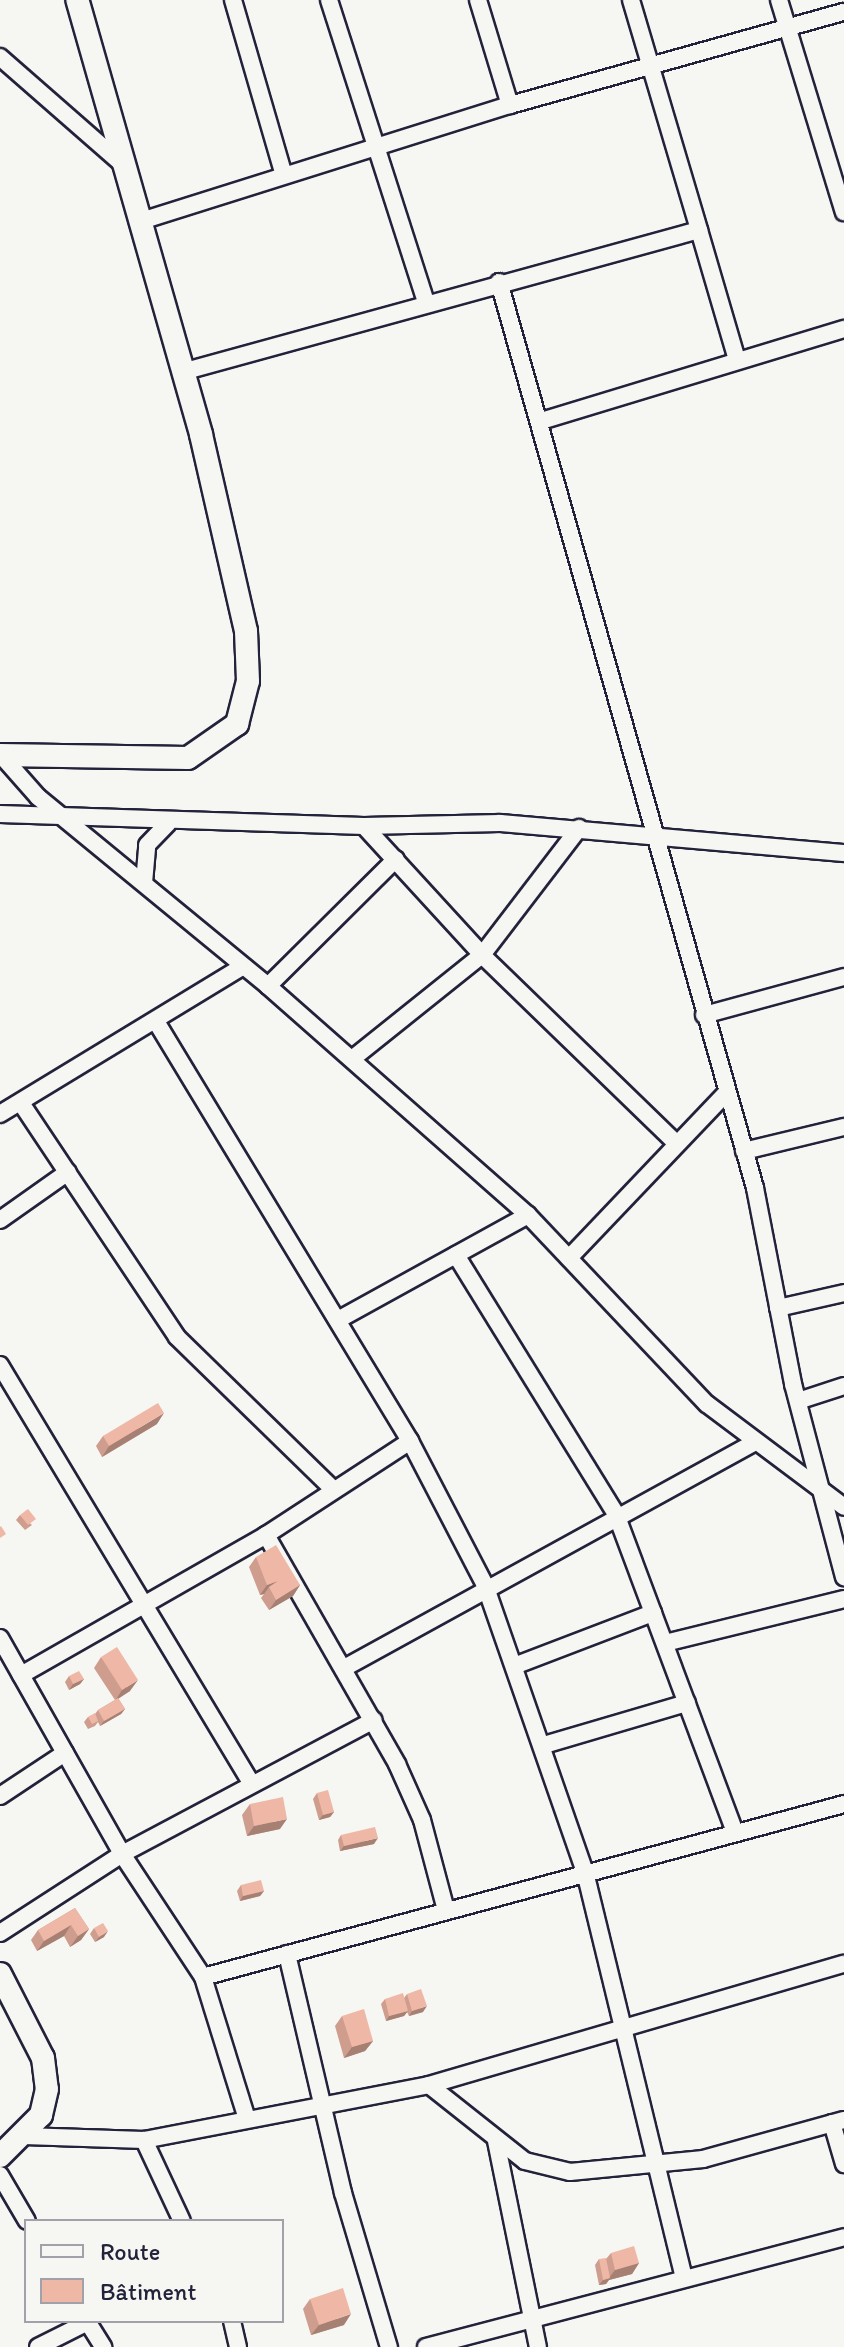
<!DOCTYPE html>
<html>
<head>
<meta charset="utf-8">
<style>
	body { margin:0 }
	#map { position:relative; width:844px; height:2347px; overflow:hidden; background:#f6f6f2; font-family:Itim,sans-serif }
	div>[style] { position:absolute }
	.roads { filter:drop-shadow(2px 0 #22223b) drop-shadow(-2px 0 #22223b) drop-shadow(0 2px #22223b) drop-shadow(0 -2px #22223b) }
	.street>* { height:16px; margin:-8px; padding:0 8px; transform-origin:8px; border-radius:8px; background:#f6f6f2 }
	.secondary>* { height:22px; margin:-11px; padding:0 11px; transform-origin:11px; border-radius:11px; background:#f6f6f2 }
	.wall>* { inset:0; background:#ce9d8e }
	.shaded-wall>* { inset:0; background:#a78074 }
	.building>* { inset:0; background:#efb7a5 }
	span { translate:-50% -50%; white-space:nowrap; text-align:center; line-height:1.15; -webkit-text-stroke:8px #f6f6f2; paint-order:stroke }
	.legend { position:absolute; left:24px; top:2219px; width:260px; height:104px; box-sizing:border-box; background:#f6f6f2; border:2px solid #a1a1a9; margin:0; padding:10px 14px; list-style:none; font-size:24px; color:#22223b }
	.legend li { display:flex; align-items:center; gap:16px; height:40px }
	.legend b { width:40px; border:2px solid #a1a1a9 }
</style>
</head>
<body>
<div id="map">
	<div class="roads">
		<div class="street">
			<div style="left:233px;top:0;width:182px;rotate:73.8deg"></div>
			<div style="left:329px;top:0;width:318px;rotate:72.2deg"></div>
			<div style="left:478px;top:0;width:110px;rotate:73.1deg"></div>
			<div style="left:631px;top:0;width:240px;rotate:73.5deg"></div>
			<div style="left:779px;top:0;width:222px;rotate:73deg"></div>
			<div style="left:0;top:57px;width:159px;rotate:41.2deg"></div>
			<div style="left:138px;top:222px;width:390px;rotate:-17.5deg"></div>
			<div style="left:510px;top:105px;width:347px;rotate:-15.6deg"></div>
			<div style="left:499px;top:282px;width:941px;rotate:74.22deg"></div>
			<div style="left:755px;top:1188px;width:200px;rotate:79deg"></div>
			<div style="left:793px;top:1384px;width:200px;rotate:75.2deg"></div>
			<div style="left:182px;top:372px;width:536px;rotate:-15.36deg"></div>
			<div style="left:699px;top:230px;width:135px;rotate:73.7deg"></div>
			<div style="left:541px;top:421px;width:317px;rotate:-16.9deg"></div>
			<div style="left:1px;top:755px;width:56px;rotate:48.6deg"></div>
			<div style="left:38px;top:797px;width:298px;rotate:39.4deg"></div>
			<div style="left:268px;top:986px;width:346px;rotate:41.4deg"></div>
			<div style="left:528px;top:1215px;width:260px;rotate:46.6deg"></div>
			<div style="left:707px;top:1404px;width:171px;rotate:36.9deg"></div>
			<div style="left:0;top:814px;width:364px;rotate:1.9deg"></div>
			<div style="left:364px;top:826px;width:175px;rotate:47.5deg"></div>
			<div style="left:482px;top:955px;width:269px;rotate:44.1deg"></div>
			<div style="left:364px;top:826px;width:136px;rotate:-1.3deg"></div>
			<div style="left:500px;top:823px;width:345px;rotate:5deg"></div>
			<div style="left:144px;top:883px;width:38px;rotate:-85deg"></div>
			<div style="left:147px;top:845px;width:30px;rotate:-46deg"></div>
			<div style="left:268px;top:986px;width:180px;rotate:-44.8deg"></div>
			<div style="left:704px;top:1015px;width:145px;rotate:-15.2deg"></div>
			<div style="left:157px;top:1023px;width:489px;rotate:58.8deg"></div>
			<div style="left:410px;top:1441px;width:162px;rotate:62.5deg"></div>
			<div style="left:485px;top:1585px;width:304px;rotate:70.8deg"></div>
			<div style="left:585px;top:1872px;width:418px;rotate:76.3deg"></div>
			<div style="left:352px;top:1059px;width:166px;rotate:-38.7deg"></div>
			<div style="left:482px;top:955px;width:160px;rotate:-52.6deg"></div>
			<div style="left:21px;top:1103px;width:281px;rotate:56.3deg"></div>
			<div style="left:177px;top:1337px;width:218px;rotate:44.3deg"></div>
			<div style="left:0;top:1114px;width:281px;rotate:-31.3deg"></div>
			<div style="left:744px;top:1151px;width:103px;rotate:-13.5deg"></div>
			<div style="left:0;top:1220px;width:83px;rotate:-35.2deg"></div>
			<div style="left:456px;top:1255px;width:304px;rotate:58.3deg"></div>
			<div style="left:616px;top:1514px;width:340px;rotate:69.5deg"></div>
			<div style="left:569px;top:1258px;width:229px;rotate:-46.4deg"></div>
			<div style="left:778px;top:1308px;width:68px;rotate:-12.8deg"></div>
			<div style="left:338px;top:1320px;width:217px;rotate:-28.9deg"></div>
			<div style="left:0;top:1365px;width:485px;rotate:59deg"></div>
			<div style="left:798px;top:1401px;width:48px;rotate:-18.1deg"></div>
			<div style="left:266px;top:1535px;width:264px;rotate:60.2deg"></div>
			<div style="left:397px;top:1764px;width:61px;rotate:65.9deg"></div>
			<div style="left:422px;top:1820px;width:93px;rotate:75.1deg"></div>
			<div style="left:0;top:1638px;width:248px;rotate:60.5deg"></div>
			<div style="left:122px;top:1854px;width:147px;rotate:56.6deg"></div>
			<div style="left:203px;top:1977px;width:149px;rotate:72.8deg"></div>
			<div style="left:665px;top:1643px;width:184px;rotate:-13.8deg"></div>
			<div style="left:514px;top:1666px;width:149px;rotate:-20.9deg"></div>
			<div style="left:346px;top:1667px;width:465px;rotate:-28.8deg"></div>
			<div style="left:21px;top:1675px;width:282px;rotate:-29.7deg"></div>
			<div style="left:266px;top:1535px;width:172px;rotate:-33.1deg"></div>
			<div style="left:544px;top:1745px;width:149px;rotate:-16.4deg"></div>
			<div style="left:0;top:1796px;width:78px;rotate:-33.5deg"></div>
			<div style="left:0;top:1933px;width:145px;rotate:-32.9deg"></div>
			<div style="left:122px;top:1854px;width:285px;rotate:-28deg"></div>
			<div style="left:287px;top:1954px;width:245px;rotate:76.8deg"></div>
			<div style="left:343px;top:2193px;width:161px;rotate:73.4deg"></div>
			<div style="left:203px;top:1977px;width:664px;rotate:-15.1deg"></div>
			<div style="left:429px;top:2085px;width:122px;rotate:38.4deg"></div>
			<div style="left:525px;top:2161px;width:46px;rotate:13.7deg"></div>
			<div style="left:570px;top:2172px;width:134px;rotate:-5.6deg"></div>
			<div style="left:703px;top:2159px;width:146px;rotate:-15.5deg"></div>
			<div style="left:832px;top:2123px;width:43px;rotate:73.7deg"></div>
			<div style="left:24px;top:2136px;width:120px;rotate:1.9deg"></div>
			<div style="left:144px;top:2140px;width:290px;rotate:-10.9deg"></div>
			<div style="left:429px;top:2085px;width:432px;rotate:-16.3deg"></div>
			<div style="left:144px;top:2140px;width:89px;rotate:64.9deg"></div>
			<div style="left:496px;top:2141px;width:210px;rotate:78.5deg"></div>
			<div style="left:0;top:2175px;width:53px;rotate:59.6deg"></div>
			<div style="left:87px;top:2321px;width:31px;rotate:58deg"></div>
			<div style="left:232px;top:2321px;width:27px;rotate:77deg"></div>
			<div style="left:38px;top:2347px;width:56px;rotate:-26.6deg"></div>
			<div style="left:426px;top:2347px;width:432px;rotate:-14.7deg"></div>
		</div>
		<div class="secondary">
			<div style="left:0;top:755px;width:188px;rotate:0.9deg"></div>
			<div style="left:188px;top:758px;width:60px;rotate:-34.8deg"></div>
			<div style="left:237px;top:724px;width:44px;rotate:-75.7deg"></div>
			<div style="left:248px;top:681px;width:50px;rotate:-92.3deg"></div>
			<div style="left:246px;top:631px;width:202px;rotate:-102.9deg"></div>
			<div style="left:201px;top:434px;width:451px;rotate:-105.9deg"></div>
			<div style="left:0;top:1974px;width:94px;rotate:62.9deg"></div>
			<div style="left:43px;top:2058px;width:31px;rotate:83deg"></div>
			<div style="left:47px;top:2089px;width:27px;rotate:103deg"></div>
			<div style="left:41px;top:2115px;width:58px;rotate:135deg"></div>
		</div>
	</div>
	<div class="wall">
		<div style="clip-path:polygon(157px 1424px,102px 1457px,96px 1446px,103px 1436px)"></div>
		<div style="clip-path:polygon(20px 1515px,32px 1525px,25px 1530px,16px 1520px)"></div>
		<div style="clip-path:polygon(256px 1557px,300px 1585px,293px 1596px,269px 1610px,261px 1598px,264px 1594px,260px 1595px,249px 1567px)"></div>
		<div style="clip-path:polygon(101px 1657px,130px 1691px,118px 1698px,125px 1709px,121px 1714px,100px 1726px,98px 1722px,95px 1726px,88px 1729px,84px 1722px,88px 1717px,95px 1714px,98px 1710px,115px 1700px,94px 1668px)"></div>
		<div style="clip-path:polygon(69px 1676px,84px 1679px,80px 1684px,69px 1690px,65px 1682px)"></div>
		<div style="clip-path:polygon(317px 1793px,334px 1812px,330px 1817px,319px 1820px,313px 1799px)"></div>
		<div style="clip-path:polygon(250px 1804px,280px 1829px,247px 1836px,242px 1815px)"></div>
		<div style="clip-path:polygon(341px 1835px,374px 1844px,340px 1851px,338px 1840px)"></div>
		<div style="clip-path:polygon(241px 1885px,264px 1891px,260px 1896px,240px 1901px,237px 1891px)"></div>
		<div style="clip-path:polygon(75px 1908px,89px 1929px,81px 1940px,70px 1947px,64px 1936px,37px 1951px,31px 1940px,38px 1930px)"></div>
		<div style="clip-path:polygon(94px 1928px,104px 1937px,95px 1942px,90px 1934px)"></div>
		<div style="clip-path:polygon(407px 1994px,423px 2012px,409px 2016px,407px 2012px,404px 2016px,386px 2021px,381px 2004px,385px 1999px,404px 1998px)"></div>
		<div style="clip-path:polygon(342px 2016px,373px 2041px,365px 2051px,344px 2058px,335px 2026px)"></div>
		<div style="clip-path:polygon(611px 2253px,639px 2263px,632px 2274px,609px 2280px,606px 2284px,599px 2285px,595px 2265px,599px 2259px,606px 2259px)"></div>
		<div style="clip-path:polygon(310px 2299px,344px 2325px,311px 2335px,303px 2309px)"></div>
	</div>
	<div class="shaded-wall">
		<div style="clip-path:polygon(164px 1413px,157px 1424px,102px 1457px,109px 1446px)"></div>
		<div style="clip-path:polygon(278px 1581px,269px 1587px,264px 1594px,260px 1595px,267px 1585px)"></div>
		<div style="clip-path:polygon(300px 1585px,293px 1596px,269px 1610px,276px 1600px)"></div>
		<div style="clip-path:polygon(84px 1679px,80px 1684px,69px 1690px,73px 1684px)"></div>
		<div style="clip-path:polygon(138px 1680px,130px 1691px,115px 1701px,122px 1690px)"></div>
		<div style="clip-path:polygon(125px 1709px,121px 1714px,100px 1726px,104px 1721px)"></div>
		<div style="clip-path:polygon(334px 1812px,330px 1817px,319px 1820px,323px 1815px)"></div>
		<div style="clip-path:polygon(287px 1819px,280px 1829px,247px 1836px,254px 1826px)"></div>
		<div style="clip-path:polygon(378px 1838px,374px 1844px,340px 1851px,344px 1846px)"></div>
		<div style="clip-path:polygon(264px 1891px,260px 1896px,240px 1901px,243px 1896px)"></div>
		<div style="clip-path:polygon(71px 1925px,64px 1936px,37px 1951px,44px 1941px)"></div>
		<div style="clip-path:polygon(89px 1929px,81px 1940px,70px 1947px,78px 1936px)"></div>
		<div style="clip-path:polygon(108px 1931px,104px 1937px,95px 1942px,99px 1937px)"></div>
		<div style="clip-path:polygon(427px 2006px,423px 2012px,409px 2016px,412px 2011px)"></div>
		<div style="clip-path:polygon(408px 2011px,404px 2016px,386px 2021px,389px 2016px)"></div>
		<div style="clip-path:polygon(373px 2041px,365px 2051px,344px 2058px,352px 2047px)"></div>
		<div style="clip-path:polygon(639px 2263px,632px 2274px,609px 2280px,606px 2284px,599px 2285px,603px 2280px,609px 2278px,615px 2270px)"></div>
		<div style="clip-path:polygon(351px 2314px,344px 2325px,311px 2335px,319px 2325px)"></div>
	</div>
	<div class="building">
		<div style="clip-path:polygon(158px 1403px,164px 1413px,109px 1446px,103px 1436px)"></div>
		<div style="clip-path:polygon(28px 1509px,36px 1519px,28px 1525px,20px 1515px)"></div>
		<div style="clip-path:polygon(1px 1526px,6px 1534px,0 1538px,0 1527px)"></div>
		<div style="clip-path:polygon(276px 1545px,300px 1585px,276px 1600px,269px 1587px,278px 1581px,267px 1585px,256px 1557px)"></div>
		<div style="clip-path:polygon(117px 1647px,138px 1680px,122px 1690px,101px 1657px)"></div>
		<div style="clip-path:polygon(79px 1671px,84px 1679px,73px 1684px,69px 1676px)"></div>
		<div style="clip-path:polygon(118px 1698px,125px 1709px,104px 1721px,98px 1710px)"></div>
		<div style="clip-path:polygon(95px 1713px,98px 1721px,92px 1724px,88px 1717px)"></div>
		<div style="clip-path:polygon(328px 1790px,334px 1812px,323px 1815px,317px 1793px)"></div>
		<div style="clip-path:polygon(283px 1797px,287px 1819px,254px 1826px,250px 1804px)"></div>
		<div style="clip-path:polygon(375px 1827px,378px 1838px,344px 1846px,341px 1835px)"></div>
		<div style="clip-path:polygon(261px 1880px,264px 1891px,243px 1896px,241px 1885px)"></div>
		<div style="clip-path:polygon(75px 1908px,89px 1929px,78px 1936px,71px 1925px,44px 1941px,38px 1930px)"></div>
		<div style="clip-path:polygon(103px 1923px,108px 1931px,99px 1937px,94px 1928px)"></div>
		<div style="clip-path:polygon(421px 1989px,427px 2006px,412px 2011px,407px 1994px)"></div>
		<div style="clip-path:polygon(403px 1993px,408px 2011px,389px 2016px,385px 1999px)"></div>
		<div style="clip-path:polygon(364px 2009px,373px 2041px,352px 2047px,342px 2016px)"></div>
		<div style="clip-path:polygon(634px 2246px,639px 2263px,615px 2270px,611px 2253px)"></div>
		<div style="clip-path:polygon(606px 2258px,610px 2278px,603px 2280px,599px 2259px)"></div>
		<div style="clip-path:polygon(343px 2288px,351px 2314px,319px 2325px,310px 2299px)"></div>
	</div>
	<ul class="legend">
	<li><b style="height:10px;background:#f6f6f2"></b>Route</li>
	<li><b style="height:22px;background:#efb7a5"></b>Bâtiment</li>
	</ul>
</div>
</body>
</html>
